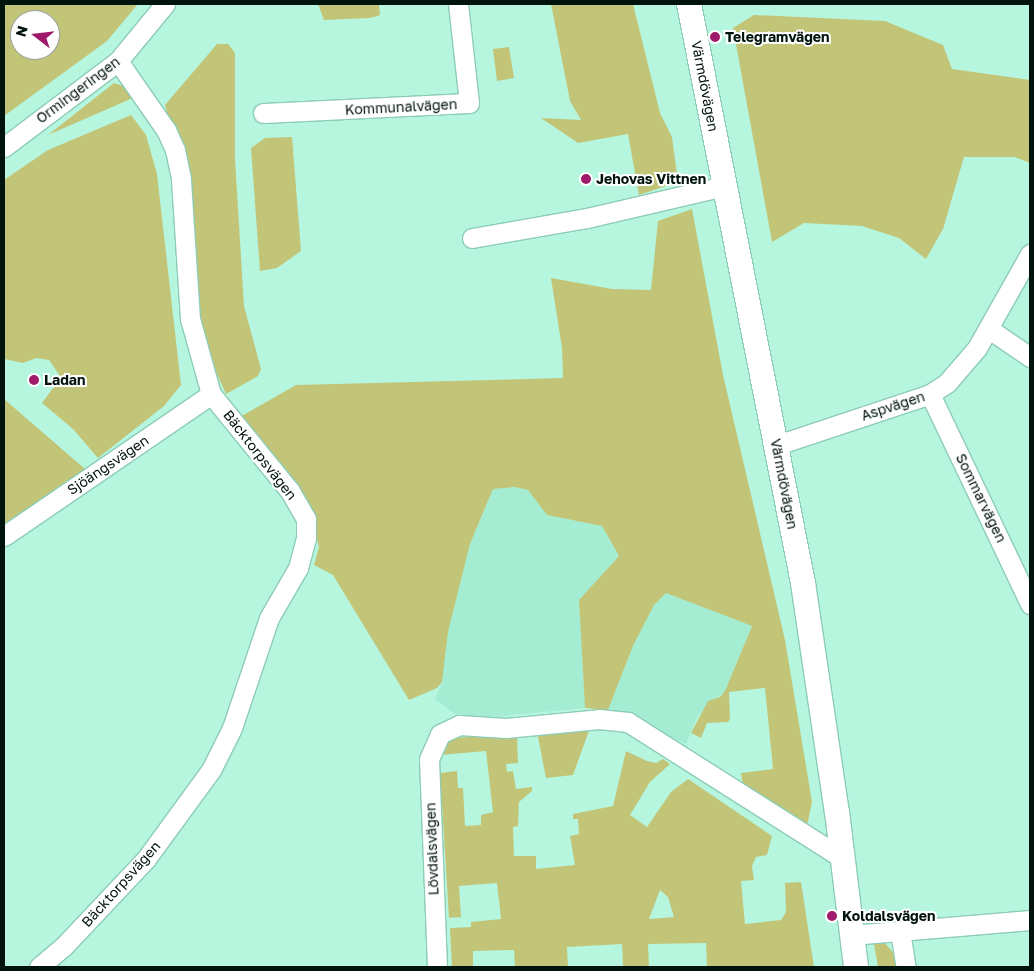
<!DOCTYPE html>
<html>
<head>
<meta charset="utf-8">
<style>
	body { margin:0 }
	#map { position:relative; width:1034px; height:971px; overflow:hidden; background:#b6f6df; font-family:"Golos Text",sans-serif }
	div>[style] { position:absolute }
	.built>* { inset:0; background:#a4edd3 }
	.green>* { inset:0; background:#c2c578 }
	.roads { filter:drop-shadow(1px 0 #8dccb5) drop-shadow(-1px 0 #8dccb5) drop-shadow(0 1px #8dccb5) drop-shadow(0 -1px #8dccb5) }
	.minor>* { height:19px; margin:-9.5px; padding:0 9.5px; transform-origin:9.5px; border-radius:9.5px; background:#fff }
	.major>* { height:24px; margin:-12px; padding:0 12px; transform-origin:12px; border-radius:12px; background:#fff }
	.dots>* { width:14px; height:14px; translate:-50% -50%; box-sizing:border-box; border:2px solid #fff; border-radius:50% }
	span { translate:-50% -50%; white-space:nowrap; text-align:center; line-height:1.15; -webkit-text-stroke:4px #fff; paint-order:stroke }
	.poi-label { font-size:14px; color:#00130c; font-weight:700 }
	.left { translate:0 -50%; text-align:left }
	.street-label { font-size:14px; color:#00130c }
	.frame { position:absolute; inset:0; border:5px solid #00130c; pointer-events:none }
	.north { position:absolute; left:10px; top:10px; width:50px; height:50px; box-sizing:border-box; background:#fff; border:1px solid #99a19e; border-radius:50%; rotate:286deg; font-size:14px; font-weight:700; line-height:20px; text-align:center; color:#00130c }
	.north::after { content:''; display:block; margin:auto; width:18px; height:22px; background:#9f1a6a; clip-path:polygon(50% 0,100% 100%,50% 72%,0 100%) }
</style>
</head>
<body>
<div id="map">
	<div class="built">
		<div style="clip-path:polygon(515px 487px,528px 490px,547px 515px,602px 526px,619px 556px,579px 600px,585px 708px,484px 718px,455px 714px,435px 699px,442px 682px,448px 632px,470px 544px,493px 489px)"></div>
		<div style="clip-path:polygon(666px 593px,752px 626px,725px 691px,698px 715px,686px 744px,608px 710px,633px 646px,654px 605px)"></div>
	</div>
	<div class="green">
		<div style="clip-path:polygon(evenodd,4px 4px,138px 4px,107px 41px,4px 116px,4px 4px,20px 20px,50px 20px,50px 50px,20px 50px,20px 20px)"></div>
		<div style="clip-path:polygon(318px 4px,379px 4px,380px 15px,370px 18px,324px 20px)"></div>
		<div style="clip-path:polygon(551px 4px,633px 4px,660px 113px,672px 137px,678px 182px,639px 195px,628px 134px,578px 143px,541px 118px,581px 120px,570px 101px)"></div>
		<div style="clip-path:polygon(754px 15px,885px 21px,943px 45px,952px 69px,1030px 80px,1030px 163px,1015px 157px,964px 157px,943px 229px,926px 259px,899px 238px,862px 226px,804px 223px,772px 242px,733px 28px)"></div>
		<div style="clip-path:polygon(217px 44px,228px 44px,235px 53px,235px 159px,244px 306px,261px 369px,258px 376px,226px 394px,208px 354px,200px 312px,192px 219px,165px 105px)"></div>
		<div style="clip-path:polygon(509px 47px,514px 78px,497px 81px,493px 49px)"></div>
		<div style="clip-path:polygon(114px 83px,127px 87px,135px 97px,48px 135px)"></div>
		<div style="clip-path:polygon(131px 115px,146px 135px,157px 174px,181px 385px,164px 406px,98px 458px,73px 429px,42px 403px,53px 388px,64px 382px,49px 360px,36px 358px,23px 363px,4px 359px,4px 180px,48px 150px)"></div>
		<div style="clip-path:polygon(292px 137px,301px 251px,277px 268px,260px 271px,251px 148px,265px 138px)"></div>
		<div style="clip-path:polygon(692px 209px,723px 375px,785px 640px,812px 802px,806px 830px,743px 786px,741px 773px,773px 769px,765px 688px,729px 692px,730px 719px,728px 722px,707px 723px,701px 738px,691px 733px,708px 701px,720px 697px,725px 691px,752px 626px,666px 593px,654px 605px,633px 646px,608px 710px,585px 708px,579px 600px,619px 556px,602px 526px,547px 515px,528px 490px,515px 487px,493px 489px,470px 544px,448px 632px,442px 682px,437px 688px,409px 700px,333px 575px,314px 565px,319px 547px,309px 509px,240px 417px,296px 385px,563px 378px,562px 348px,551px 278px,612px 289px,651px 290px,658px 221px)"></div>
		<div style="clip-path:polygon(4px 399px,85px 469px,4px 524px)"></div>
		<div style="clip-path:polygon(590px 728px,573px 775px,546px 778px,537px 732px)"></div>
		<div style="clip-path:polygon(evenodd,517px 735px,518px 763px,506px 764px,507px 772px,513px 771px,516px 789px,532px 787px,532px 791px,519px 802px,518px 826px,513px 827px,514px 856px,536px 856px,536px 869px,575px 865px,570px 836px,579px 834px,578px 819px,573px 819px,573px 814px,613px 806px,626px 751px,647px 761px,656px 763px,663px 759px,670px 764px,650px 782px,630px 815px,647px 827px,671px 792px,688px 779px,772px 836px,767px 855px,756px 857px,752px 866px,754px 880px,741px 881px,745px 924px,781px 920px,786px 912px,785px 883px,801px 882px,814px 967px,707px 967px,706px 943px,648px 944px,649px 967px,623px 967px,622px 944px,567px 947px,568px 967px,515px 967px,514px 950px,473px 951px,473px 967px,452px 967px,450px 928px,471px 927px,471px 922px,501px 919px,497px 883px,459px 886px,461px 917px,449px 918px,440px 773px,457px 771px,458px 788px,463px 788px,465px 826px,481px 825px,481px 815px,493px 812px,486px 751px,440px 755px,447px 738px,517px 735px,660px 890px,668px 897px,674px 917px,649px 919px,660px 890px)"></div>
		<div style="clip-path:polygon(885px 943px,895px 955px,898px 967px,878px 967px,874px 944px)"></div>
	</div>
	<div class="roads">
		<div class="minor">
			<div style="left:263px;top:113px;width:206px;rotate:-2.8deg"></div>
			<div style="left:469px;top:103px;width:100px;rotate:-96.3deg"></div>
			<div style="left:4px;top:147px;width:143px;rotate:-37deg"></div>
			<div style="left:118px;top:61px;width:74px;rotate:-50.5deg"></div>
			<div style="left:472px;top:238px;width:117px;rotate:-9.9deg"></div>
			<div style="left:587px;top:218px;width:142px;rotate:-13.1deg"></div>
			<div style="left:989px;top:329px;width:50px;rotate:34.3deg"></div>
			<div style="left:930px;top:394px;width:233px;rotate:64.5deg"></div>
			<div style="left:777px;top:445px;width:161px;rotate:-18.4deg"></div>
			<div style="left:930px;top:394px;width:20px;rotate:-33deg"></div>
			<div style="left:947px;top:383px;width:46px;rotate:-49.4deg"></div>
			<div style="left:977px;top:348px;width:108px;rotate:-60.6deg"></div>
			<div style="left:4px;top:536px;width:251px;rotate:-34.4deg"></div>
			<div style="left:900px;top:931px;width:36px;rotate:81deg"></div>
			<div style="left:851px;top:935px;width:180px;rotate:-4.8deg"></div>
			<div style="left:39px;top:967px;width:31px;rotate:-40deg"></div>
			<div style="left:63px;top:947px;width:121px;rotate:-46.7deg"></div>
			<div style="left:146px;top:859px;width:110px;rotate:-53.9deg"></div>
			<div style="left:211px;top:770px;width:47px;rotate:-63.4deg"></div>
			<div style="left:232px;top:728px;width:116px;rotate:-71.4deg"></div>
			<div style="left:269px;top:618px;width:58px;rotate:-59.9deg"></div>
			<div style="left:298px;top:568px;width:31px;rotate:-75deg"></div>
			<div style="left:306px;top:538px;width:19px;rotate:-90deg"></div>
			<div style="left:306px;top:519px;width:34px;rotate:-120deg"></div>
			<div style="left:289px;top:490px;width:124px;rotate:-129.1deg"></div>
			<div style="left:211px;top:394px;width:78px;rotate:-105.6deg"></div>
			<div style="left:190px;top:319px;width:141px;rotate:-93.7deg"></div>
			<div style="left:181px;top:178px;width:29px;rotate:-102deg"></div>
			<div style="left:175px;top:150px;width:22px;rotate:-114deg"></div>
			<div style="left:166px;top:130px;width:84px;rotate:-124.8deg"></div>
			<div style="left:437px;top:967px;width:208px;rotate:-92.2deg"></div>
			<div style="left:429px;top:759px;width:27px;rotate:-66deg"></div>
			<div style="left:440px;top:734px;width:21px;rotate:-25deg"></div>
			<div style="left:459px;top:725px;width:47px;rotate:3.7deg"></div>
			<div style="left:506px;top:728px;width:93px;rotate:-5.5deg"></div>
			<div style="left:599px;top:719px;width:29px;rotate:6deg"></div>
			<div style="left:628px;top:722px;width:254px;rotate:32.4deg"></div>
		</div>
		<div class="major">
			<div style="left:689px;top:4px;width:590px;rotate:78.86deg"></div>
			<div style="left:803px;top:583px;width:232px;rotate:81.6deg"></div>
			<div style="left:837px;top:812px;width:156px;rotate:83deg"></div>
		</div>
	</div>
	<div class="dots">
		<div style="left:715px;top:37px;background:#9f1a6a"></div>
		<div style="left:586px;top:179px;background:#9f1a6a"></div>
		<div style="left:34px;top:380px;background:#9f1a6a"></div>
		<div style="left:832px;top:916px;background:#9f1a6a"></div>
	</div>
	<div class="poi-label">
		<span class="left" style="left:725px;top:37px">Telegramvägen</span>
		<span class="left" style="left:596px;top:179px">Jehovas Vittnen</span>
		<span class="left" style="left:44px;top:380px">Ladan</span>
		<span class="left" style="left:842px;top:916px">Koldalsvägen</span>
	</div>
	<div class="street-label">
		<span style="left:705px;top:86px;rotate:79deg">Värmdövägen</span>
		<span style="left:78px;top:90px;rotate:-37deg">Ormingeringen</span>
		<span style="left:401px;top:107px;rotate:-3deg">Kommunalvägen</span>
		<span style="left:893px;top:406px;rotate:-18deg">Aspvägen</span>
		<span style="left:260px;top:455px;rotate:52deg">Bäcktorpsvägen</span>
		<span style="left:108px;top:465px;rotate:-34deg">Sjöängsvägen</span>
		<span style="left:784px;top:484px;rotate:79deg">Värmdövägen</span>
		<span style="left:981px;top:498px;rotate:64deg">Sommarvägen</span>
		<span style="left:432px;top:849px;rotate:-92deg">Lövdalsvägen</span>
		<span style="left:121px;top:884px;rotate:-48deg">Bäcktorpsvägen</span>
	</div>
	<div class="frame"></div>
	<div class="north">N</div>
</div>
</body>
</html>
